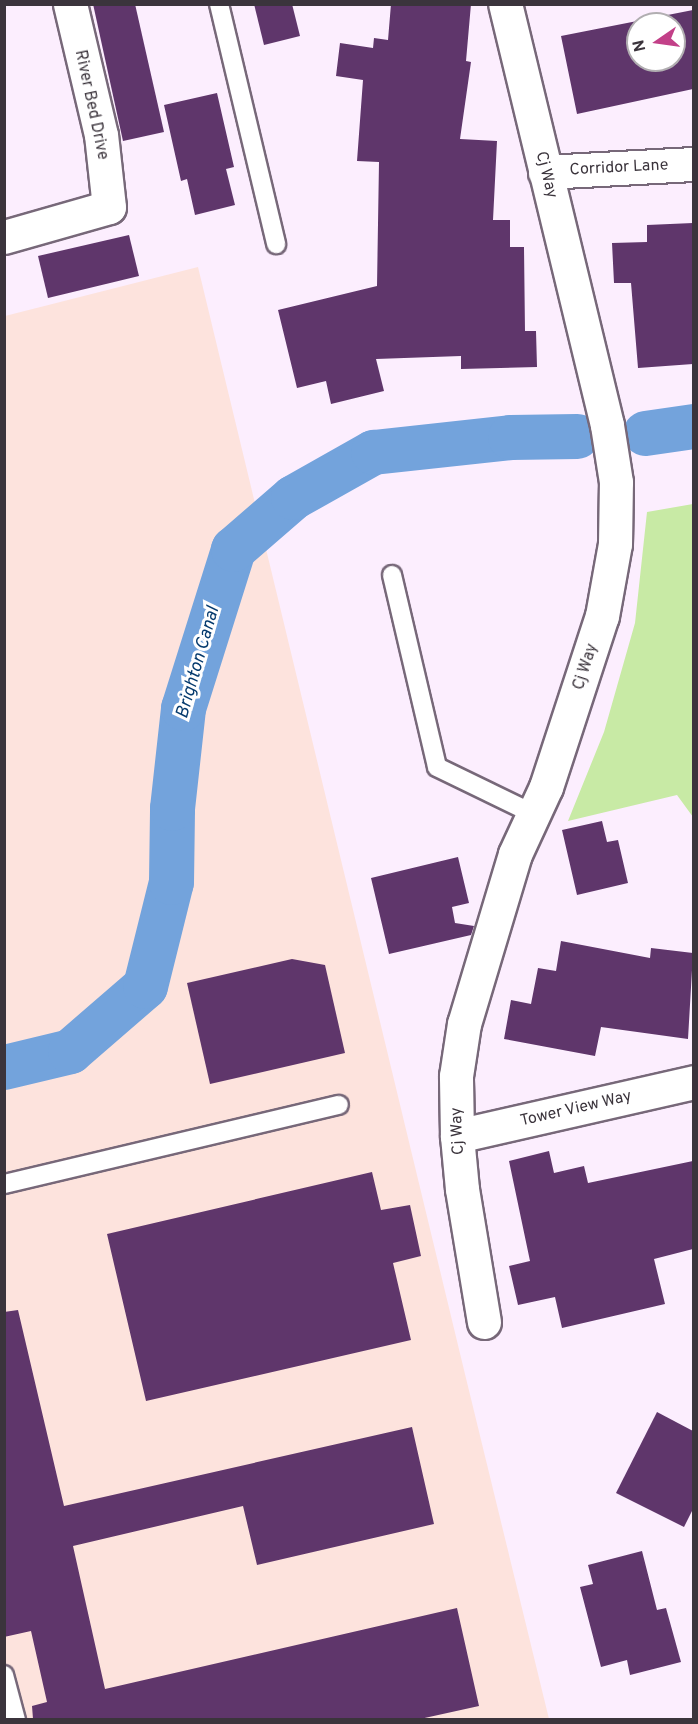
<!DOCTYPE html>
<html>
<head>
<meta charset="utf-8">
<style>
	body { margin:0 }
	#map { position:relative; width:698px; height:1724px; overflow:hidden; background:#fceefe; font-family:Overpass,sans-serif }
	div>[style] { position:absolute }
	.industrial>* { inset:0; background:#fde3dd }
	.green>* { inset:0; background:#c8eaa5 }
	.canal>* { height:45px; margin:-22.5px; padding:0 22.5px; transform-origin:22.5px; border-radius:22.5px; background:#73a3dc }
	.building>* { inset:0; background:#5f366b }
	.roads { filter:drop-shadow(2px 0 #776879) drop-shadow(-2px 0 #776879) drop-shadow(0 2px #776879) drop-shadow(0 -2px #776879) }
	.service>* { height:18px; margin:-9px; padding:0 9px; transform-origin:9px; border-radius:9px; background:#fff }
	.minor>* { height:33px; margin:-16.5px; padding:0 16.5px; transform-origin:16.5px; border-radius:16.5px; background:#fff }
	span { translate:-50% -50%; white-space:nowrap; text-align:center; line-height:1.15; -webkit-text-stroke:6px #fff; paint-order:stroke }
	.street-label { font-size:16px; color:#3b343c }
	.water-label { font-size:18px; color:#063b6e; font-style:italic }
	.frame { position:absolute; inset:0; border:6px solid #3b343c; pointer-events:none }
	.north { position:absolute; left:626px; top:12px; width:60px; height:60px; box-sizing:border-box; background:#fff; border:2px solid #b1aeb1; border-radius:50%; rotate:257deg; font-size:16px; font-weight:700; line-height:24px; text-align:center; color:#3b343c }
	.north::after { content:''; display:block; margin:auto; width:21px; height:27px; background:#c24088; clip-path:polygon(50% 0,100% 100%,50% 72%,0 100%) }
</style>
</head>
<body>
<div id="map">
	<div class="industrial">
		<div style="clip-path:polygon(198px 267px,464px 1370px,549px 1719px,5px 1720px,5px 316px)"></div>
	</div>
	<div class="green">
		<div style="clip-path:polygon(693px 504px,693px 817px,677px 795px,568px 821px,604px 732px,635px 623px,647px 512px)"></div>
	</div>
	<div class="canal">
		<div style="left:645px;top:433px;width:49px;rotate:-8.1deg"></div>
		<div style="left:4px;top:1067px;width:68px;rotate:-13.6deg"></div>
		<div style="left:70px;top:1051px;width:99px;rotate:-40.9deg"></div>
		<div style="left:145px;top:986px;width:107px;rotate:-76deg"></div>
		<div style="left:171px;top:882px;width:74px;rotate:-89.2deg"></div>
		<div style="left:172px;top:808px;width:101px;rotate:-83.7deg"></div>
		<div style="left:183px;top:708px;width:167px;rotate:-72.5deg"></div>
		<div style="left:233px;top:549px;width:79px;rotate:-40.9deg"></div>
		<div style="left:293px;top:497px;width:92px;rotate:-29.4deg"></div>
		<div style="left:373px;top:452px;width:138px;rotate:-6.2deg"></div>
		<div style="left:510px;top:437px;width:67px;rotate:-0.9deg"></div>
	</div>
	<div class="building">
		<div style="clip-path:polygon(93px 4px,135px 4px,164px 132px,123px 141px)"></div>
		<div style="clip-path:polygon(254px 4px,292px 4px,300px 36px,264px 45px)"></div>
		<div style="clip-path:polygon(391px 4px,471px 4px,466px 61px,471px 62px,460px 139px,497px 141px,493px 220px,510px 220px,510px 247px,524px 247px,525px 331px,536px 331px,537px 367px,461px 369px,461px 356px,376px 359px,384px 391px,331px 404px,326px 381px,297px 388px,278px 310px,377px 286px,379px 162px,357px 161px,363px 80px,336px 76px,340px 43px,373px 48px,374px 38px,388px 40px)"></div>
		<div style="clip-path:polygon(evenodd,693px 10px,693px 89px,577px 114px,561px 36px,693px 10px,638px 24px,674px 24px,674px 60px,638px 60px,638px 24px)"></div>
		<div style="clip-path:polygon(217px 93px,234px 167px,226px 169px,235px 205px,195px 215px,187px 179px,181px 181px,164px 105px)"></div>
		<div style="clip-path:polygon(693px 223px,693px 364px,638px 368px,631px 283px,614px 283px,612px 243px,647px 242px,647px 225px)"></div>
		<div style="clip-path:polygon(129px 235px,139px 276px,48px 298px,38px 256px)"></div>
		<div style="clip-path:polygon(602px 821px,607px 842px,618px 840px,628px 883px,577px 895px,562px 830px)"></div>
		<div style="clip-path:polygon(458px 857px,469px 903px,452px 907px,455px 923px,474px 926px,471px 935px,389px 954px,371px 878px)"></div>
		<div style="clip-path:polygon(561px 941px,650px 958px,651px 948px,693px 953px,688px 1039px,601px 1027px,595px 1056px,504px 1039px,511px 1000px,531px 1004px,538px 968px,556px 971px)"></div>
		<div style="clip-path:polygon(292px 959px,325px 965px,345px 1053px,210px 1084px,187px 983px)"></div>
		<div style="clip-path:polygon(549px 1151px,554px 1173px,584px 1166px,588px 1183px,693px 1161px,693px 1249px,654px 1259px,665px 1304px,562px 1328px,555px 1297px,518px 1305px,509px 1266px,530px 1261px,509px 1161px)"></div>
		<div style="clip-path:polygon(372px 1172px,381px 1210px,410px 1205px,421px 1256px,393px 1263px,411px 1340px,146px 1401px,107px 1234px)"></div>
		<div style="clip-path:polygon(18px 1310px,64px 1506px,412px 1427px,434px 1524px,257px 1565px,243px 1506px,73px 1546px,105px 1689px,457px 1608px,479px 1706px,420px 1719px,33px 1719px,32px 1706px,47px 1702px,31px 1631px,4px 1637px,4px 1312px)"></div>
		<div style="clip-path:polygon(657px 1412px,693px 1431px,693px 1509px,684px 1527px,616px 1493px)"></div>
		<div style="clip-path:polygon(642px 1551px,657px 1610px,666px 1608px,681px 1662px,630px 1675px,627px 1660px,601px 1667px,580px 1587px,593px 1584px,588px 1565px)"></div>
	</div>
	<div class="roads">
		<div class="service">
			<div style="left:219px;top:4px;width:247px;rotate:76.6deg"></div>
			<div style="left:392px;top:575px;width:197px;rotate:76.8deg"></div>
			<div style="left:437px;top:767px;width:108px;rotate:25.9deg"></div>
			<div style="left:4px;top:1184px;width:344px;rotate:-13.3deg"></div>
			<div style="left:4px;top:1675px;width:47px;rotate:75.1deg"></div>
		</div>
		<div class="minor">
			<div style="left:545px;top:172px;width:149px;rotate:-3.1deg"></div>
			<div style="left:4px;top:237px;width:109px;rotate:-15.9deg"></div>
			<div style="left:109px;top:207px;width:72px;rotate:-96.3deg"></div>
			<div style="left:101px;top:135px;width:135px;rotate:-103.3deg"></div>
			<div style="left:457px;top:1136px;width:243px;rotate:-12.8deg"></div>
			<div style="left:484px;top:1322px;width:135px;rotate:-99.4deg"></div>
			<div style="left:462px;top:1189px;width:53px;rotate:-95.4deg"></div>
			<div style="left:457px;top:1136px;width:60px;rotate:-91deg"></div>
			<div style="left:456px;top:1076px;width:53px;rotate:-81.3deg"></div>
			<div style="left:464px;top:1024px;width:177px;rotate:-73.3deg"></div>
			<div style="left:515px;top:854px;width:74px;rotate:-65.2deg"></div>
			<div style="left:546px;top:787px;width:180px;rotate:-71.9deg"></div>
			<div style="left:602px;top:616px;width:73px;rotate:-79.8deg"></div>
			<div style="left:615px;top:544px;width:62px;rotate:-89.1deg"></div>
			<div style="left:616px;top:482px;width:58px;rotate:-99deg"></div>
			<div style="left:607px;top:425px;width:433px;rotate:-103.6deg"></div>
		</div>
	</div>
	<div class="street-label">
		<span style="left:91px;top:105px;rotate:78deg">River Bed Drive</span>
		<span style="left:619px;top:168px;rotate:-3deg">Corridor Lane</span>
		<span style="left:546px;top:175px;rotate:76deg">Cj Way</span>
		<span style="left:586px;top:667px;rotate:-72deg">Cj Way</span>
		<span style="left:576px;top:1109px;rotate:-13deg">Tower View Way</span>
		<span style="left:458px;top:1131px;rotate:-93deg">Cj Way</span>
	</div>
	<div class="water-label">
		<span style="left:199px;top:663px;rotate:-74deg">Brighton Canal</span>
	</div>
	<div class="frame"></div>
	<div class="north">N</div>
</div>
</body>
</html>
